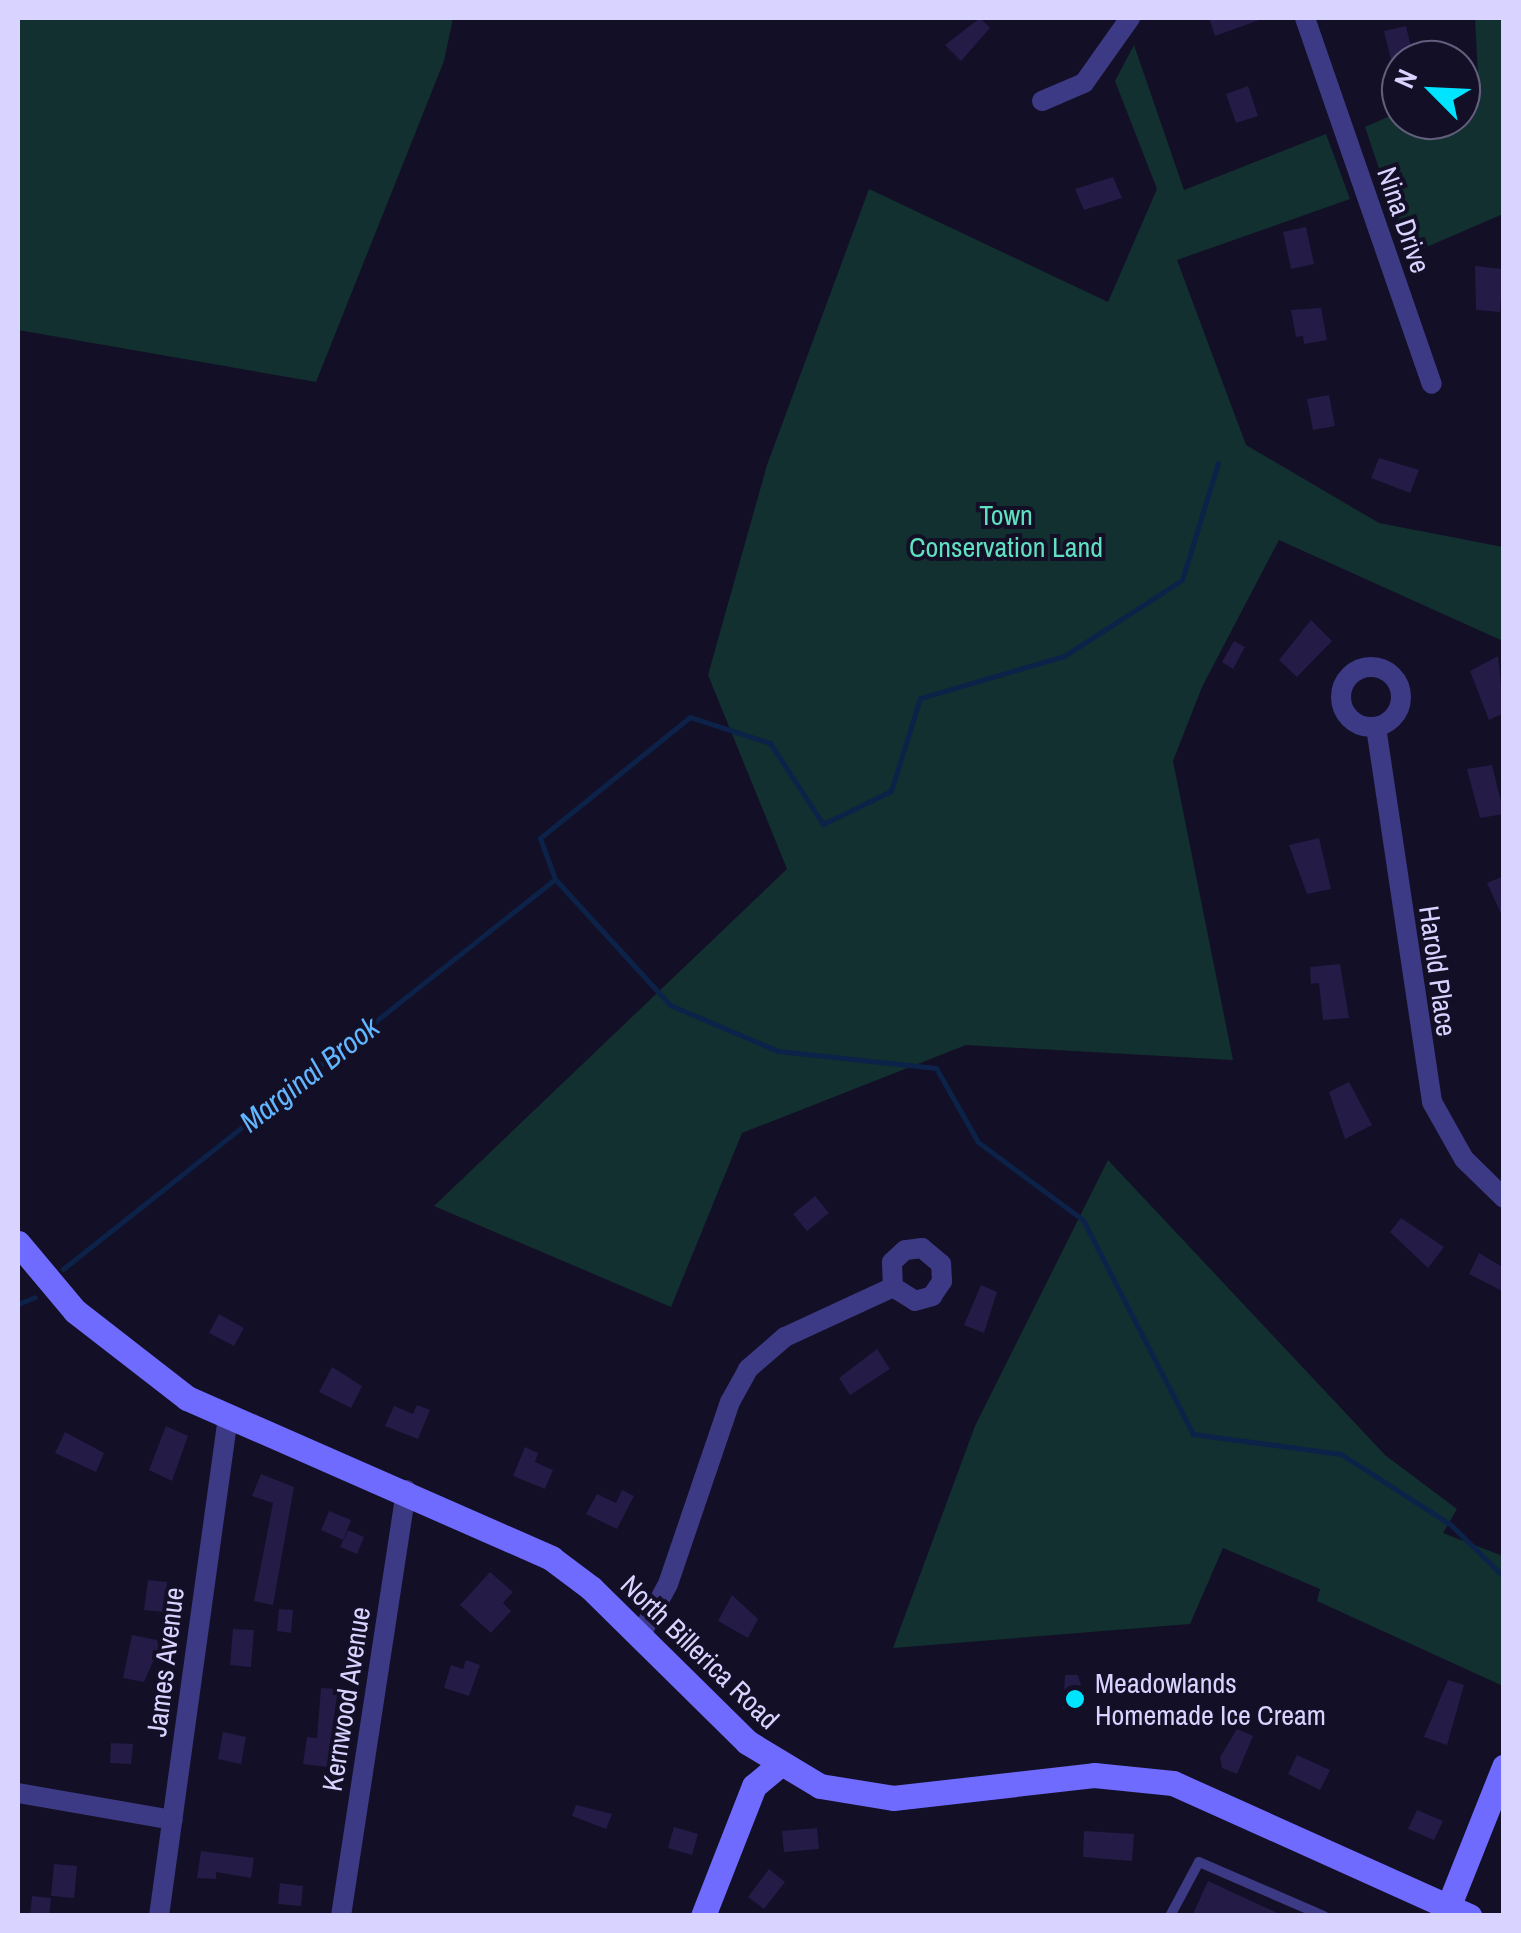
<!DOCTYPE html>
<html>
<head>
<meta charset="utf-8">
<style>
	body { margin:0 }
	#map { position:relative; width:1521px; height:1933px; overflow:hidden; background:#130f26; font-family:"Archivo Narrow",sans-serif }
	div>[style] { position:absolute }
	.green>* { inset:0; background:#12302f }
	.stream>* { height:5px; margin:-2.5px; padding:0 2.5px; transform-origin:2.5px; border-radius:2.5px; background:#0c2248 }
	.building>* { inset:0; background:#241b47 }
	.lane>* { height:10px; margin:-5px; padding:0 5px; transform-origin:5px; border-radius:5px; background:#3d3a85 }
	.street>* { height:20px; margin:-10px; padding:0 10px; transform-origin:10px; border-radius:10px; background:#3d3a85 }
	.street>.ring { margin:-10px; padding:0; box-sizing:content-box; background:none; border:20px solid #3d3a85; border-radius:50% }
	.secondary>* { height:25px; margin:-12.5px; padding:0 12.5px; transform-origin:12.5px; border-radius:12.5px; background:#6f6bff }
	.dots>* { width:28px; height:28px; translate:-50% -50%; box-sizing:border-box; border:5px solid #130f26; border-radius:50% }
	span { translate:-50% -50%; white-space:nowrap; text-align:center; line-height:1.15; -webkit-text-stroke:8px #130f26; paint-order:stroke }
	.street-label { font-size:28px; color:#d9d4ff }
	.park-label { font-size:28px; color:#5fe0c0 }
	.poi-label { font-size:28px; color:#d9d4ff }
	.left { translate:0 -50%; text-align:left }
	.water-label { font-size:30px; color:#62b6ff; font-style:italic }
	.frame { position:absolute; inset:0; border:20px solid #d9d4ff; pointer-events:none }
	.north { position:absolute; left:1381px; top:40px; width:100px; height:100px; box-sizing:border-box; background:#130f26; border:2px solid #625e7d; border-radius:50%; rotate:294deg; font-size:28px; font-weight:700; line-height:40px; text-align:center; color:#d9d4ff }
	.north::after { content:''; display:block; margin:auto; width:35px; height:45px; background:#00e5ff; clip-path:polygon(50% 0,100% 100%,50% 72%,0 100%) }
</style>
</head>
<body>
<div id="map">
	<div class="green">
		<div style="clip-path:polygon(18px 18px,453px 18px,444px 61px,316px 382px,18px 330px)"></div>
		<div style="clip-path:polygon(1475px 18px,1503px 18px,1503px 214px,1408px 255px,1365px 127px,1401px 111px,1401px 120px,1461px 120px,1461px 84px,1478px 76px)"></div>
		<div style="clip-path:polygon(1134px 45px,1184px 190px,1326px 134px,1350px 199px,1177px 260px,1246px 445px,1379px 523px,1503px 547px,1503px 641px,1279px 540px,1202px 687px,1173px 761px,1233px 1060px,966px 1045px,742px 1133px,671px 1307px,434px 1206px,787px 869px,708px 675px,767px 465px,869px 189px,1108px 302px,1157px 189px,1115px 81px)"></div>
		<div style="clip-path:polygon(1108px 1160px,1385px 1455px,1457px 1509px,1443px 1533px,1503px 1556px,1503px 1686px,1317px 1601px,1320px 1589px,1223px 1548px,1190px 1624px,893px 1648px,975px 1426px)"></div>
	</div>
	<div class="stream">
		<div style="left:1218px;top:463px;width:122px;rotate:107.1deg"></div>
		<div style="left:1182px;top:580px;width:140px;rotate:147.2deg"></div>
		<div style="left:1064px;top:656px;width:150px;rotate:163.7deg"></div>
		<div style="left:920px;top:698px;width:97px;rotate:107.3deg"></div>
		<div style="left:891px;top:791px;width:76px;rotate:154.1deg"></div>
		<div style="left:823px;top:824px;width:97px;rotate:-123.2deg"></div>
		<div style="left:770px;top:743px;width:84px;rotate:-162deg"></div>
		<div style="left:690px;top:717px;width:193px;rotate:141.1deg"></div>
		<div style="left:540px;top:838px;width:44px;rotate:69.9deg"></div>
		<div style="left:555px;top:879px;width:171px;rotate:47.6deg"></div>
		<div style="left:670px;top:1005px;width:117px;rotate:23.1deg"></div>
		<div style="left:778px;top:1051px;width:159px;rotate:6.1deg"></div>
		<div style="left:936px;top:1068px;width:85px;rotate:60.4deg"></div>
		<div style="left:978px;top:1142px;width:131px;rotate:36.6deg"></div>
		<div style="left:1083px;top:1220px;width:241px;rotate:62.8deg"></div>
		<div style="left:1193px;top:1434px;width:149px;rotate:7.7deg"></div>
		<div style="left:1341px;top:1454px;width:131px;rotate:32.8deg"></div>
		<div style="left:1451px;top:1525px;width:74px;rotate:44.5deg"></div>
		<div style="left:63px;top:1269px;width:628px;rotate:-38.4deg"></div>
		<div style="left:18px;top:1304px;width:18px;rotate:-22deg"></div>
	</div>
	<div class="building">
		<div style="clip-path:polygon(980px 18px,990px 28px,961px 61px,945px 45px)"></div>
		<div style="clip-path:polygon(1209px 18px,1262px 18px,1262px 19px,1215px 36px)"></div>
		<div style="clip-path:polygon(1406px 26px,1414px 60px,1391px 60px,1384px 31px)"></div>
		<div style="clip-path:polygon(1248px 86px,1258px 116px,1236px 123px,1226px 94px)"></div>
		<div style="clip-path:polygon(1113px 177px,1122px 198px,1084px 210px,1075px 189px)"></div>
		<div style="clip-path:polygon(1306px 227px,1314px 264px,1291px 269px,1283px 232px)"></div>
		<div style="clip-path:polygon(1475px 266px,1503px 269px,1500px 312px,1476px 310px)"></div>
		<div style="clip-path:polygon(1321px 308px,1327px 340px,1304px 344px,1303px 336px,1296px 337px,1291px 310px)"></div>
		<div style="clip-path:polygon(1329px 395px,1335px 426px,1313px 430px,1307px 399px)"></div>
		<div style="clip-path:polygon(1379px 458px,1419px 470px,1410px 493px,1371px 478px)"></div>
		<div style="clip-path:polygon(1311px 620px,1332px 641px,1297px 677px,1279px 660px)"></div>
		<div style="clip-path:polygon(1234px 641px,1245px 647px,1233px 669px,1222px 662px)"></div>
		<div style="clip-path:polygon(1498px 656px,1504px 713px,1489px 720px,1470px 671px)"></div>
		<div style="clip-path:polygon(1492px 765px,1504px 814px,1480px 818px,1467px 769px)"></div>
		<div style="clip-path:polygon(1319px 838px,1331px 889px,1307px 894px,1289px 845px)"></div>
		<div style="clip-path:polygon(1504px 876px,1504px 920px,1487px 883px)"></div>
		<div style="clip-path:polygon(1340px 964px,1349px 1018px,1323px 1020px,1319px 983px,1311px 984px,1310px 967px)"></div>
		<div style="clip-path:polygon(1349px 1082px,1372px 1125px,1345px 1139px,1329px 1092px)"></div>
		<div style="clip-path:polygon(815px 1196px,829px 1213px,807px 1231px,793px 1214px)"></div>
		<div style="clip-path:polygon(1401px 1218px,1444px 1247px,1428px 1268px,1390px 1232px)"></div>
		<div style="clip-path:polygon(1479px 1253px,1504px 1268px,1504px 1292px,1469px 1274px)"></div>
		<div style="clip-path:polygon(981px 1285px,997px 1292px,984px 1333px,964px 1325px)"></div>
		<div style="clip-path:polygon(219px 1314px,244px 1328px,234px 1346px,209px 1333px)"></div>
		<div style="clip-path:polygon(877px 1349px,890px 1369px,850px 1395px,839px 1378px)"></div>
		<div style="clip-path:polygon(332px 1367px,362px 1386px,351px 1408px,319px 1392px)"></div>
		<div style="clip-path:polygon(417px 1405px,430px 1410px,418px 1439px,385px 1426px,394px 1406px,413px 1414px)"></div>
		<div style="clip-path:polygon(166px 1426px,188px 1436px,172px 1481px,149px 1470px)"></div>
		<div style="clip-path:polygon(65px 1432px,104px 1453px,96px 1472px,55px 1453px)"></div>
		<div style="clip-path:polygon(525px 1447px,538px 1453px,535px 1462px,553px 1470px,545px 1489px,513px 1476px)"></div>
		<div style="clip-path:polygon(261px 1474px,294px 1487px,273px 1605px,254px 1601px,273px 1503px,252px 1496px)"></div>
		<div style="clip-path:polygon(622px 1490px,634px 1496px,617px 1529px,586px 1514px,597px 1494px,616px 1503px)"></div>
		<div style="clip-path:polygon(329px 1511px,351px 1520px,343px 1540px,321px 1530px)"></div>
		<div style="clip-path:polygon(348px 1530px,364px 1537px,357px 1554px,340px 1547px)"></div>
		<div style="clip-path:polygon(490px 1572px,513px 1592px,503px 1603px,511px 1611px,491px 1633px,460px 1605px)"></div>
		<div style="clip-path:polygon(148px 1580px,167px 1582px,164px 1612px,144px 1610px)"></div>
		<div style="clip-path:polygon(732px 1595px,758px 1619px,748px 1638px,718px 1621px)"></div>
		<div style="clip-path:polygon(279px 1609px,293px 1610px,291px 1633px,277px 1631px)"></div>
		<div style="clip-path:polygon(233px 1629px,254px 1630px,251px 1667px,230px 1665px)"></div>
		<div style="clip-path:polygon(132px 1635px,157px 1640px,159px 1648px,144px 1682px,123px 1678px)"></div>
		<div style="clip-path:polygon(466px 1660px,480px 1665px,469px 1696px,444px 1688px,451px 1665px,463px 1669px)"></div>
		<div style="clip-path:polygon(1065px 1675px,1078px 1675px,1087px 1708px,1063px 1709px)"></div>
		<div style="clip-path:polygon(1448px 1680px,1464px 1685px,1447px 1745px,1424px 1737px)"></div>
		<div style="clip-path:polygon(321px 1688px,338px 1689px,327px 1767px,303px 1764px,307px 1737px,317px 1738px)"></div>
		<div style="clip-path:polygon(1237px 1729px,1253px 1736px,1237px 1774px,1222px 1768px,1220px 1757px)"></div>
		<div style="clip-path:polygon(223px 1732px,246px 1737px,241px 1764px,218px 1759px)"></div>
		<div style="clip-path:polygon(111px 1743px,133px 1744px,131px 1764px,110px 1763px)"></div>
		<div style="clip-path:polygon(1297px 1755px,1330px 1770px,1320px 1790px,1288px 1774px)"></div>
		<div style="clip-path:polygon(576px 1805px,612px 1814px,606px 1829px,572px 1816px)"></div>
		<div style="clip-path:polygon(1417px 1810px,1443px 1821px,1434px 1840px,1408px 1829px)"></div>
		<div style="clip-path:polygon(674px 1827px,698px 1834px,692px 1855px,668px 1848px)"></div>
		<div style="clip-path:polygon(817px 1828px,819px 1849px,784px 1852px,782px 1831px)"></div>
		<div style="clip-path:polygon(1084px 1831px,1134px 1834px,1132px 1861px,1083px 1857px)"></div>
		<div style="clip-path:polygon(201px 1851px,254px 1858px,251px 1878px,216px 1872px,216px 1879px,197px 1878px)"></div>
		<div style="clip-path:polygon(54px 1864px,77px 1866px,74px 1898px,51px 1896px)"></div>
		<div style="clip-path:polygon(769px 1869px,785px 1882px,764px 1909px,748px 1897px)"></div>
		<div style="clip-path:polygon(1208px 1881px,1284px 1916px,1192px 1916px)"></div>
		<div style="clip-path:polygon(280px 1883px,303px 1886px,301px 1906px,278px 1904px)"></div>
		<div style="clip-path:polygon(32px 1896px,51px 1898px,49px 1916px,30px 1916px)"></div>
	</div>
	<div class="lane">
		<div style="left:1170px;top:1916px;width:61px;rotate:-61.8deg"></div>
		<div style="left:1199px;top:1862px;width:136px;rotate:23.4deg"></div>
	</div>
	<div class="street">
		<div style="left:1305px;top:18px;width:387px;rotate:70.9deg"></div>
		<div style="left:1042px;top:101px;width:46px;rotate:-23.2deg"></div>
		<div style="left:1084px;top:83px;width:80px;rotate:-54.7deg"></div>
		<div class="ring" style="left:1341px;top:667px;width:40px;height:40px"></div>
		<div style="left:1376px;top:727px;width:379px;rotate:81.5deg"></div>
		<div style="left:1432px;top:1102px;width:65px;rotate:60.7deg"></div>
		<div style="left:1464px;top:1159px;width:56px;rotate:44.3deg"></div>
		<div style="left:640px;top:1636px;width:59px;rotate:-61.7deg"></div>
		<div style="left:668px;top:1584px;width:192px;rotate:-71.2deg"></div>
		<div style="left:730px;top:1402px;width:38px;rotate:-61deg"></div>
		<div style="left:748px;top:1369px;width:49px;rotate:-40.9deg"></div>
		<div style="left:785px;top:1337px;width:119px;rotate:-24.8deg"></div>
		<div style="left:893px;top:1287px;width:26px;rotate:32deg"></div>
		<div style="left:915px;top:1301px;width:18px;rotate:-16deg"></div>
		<div style="left:932px;top:1296px;width:18px;rotate:-56deg"></div>
		<div style="left:942px;top:1281px;width:17px;rotate:-93deg"></div>
		<div style="left:941px;top:1264px;width:25px;rotate:-140deg"></div>
		<div style="left:922px;top:1248px;width:17px;rotate:173deg"></div>
		<div style="left:905px;top:1250px;width:18px;rotate:137deg"></div>
		<div style="left:892px;top:1262px;width:25px;rotate:88deg"></div>
		<div style="left:18px;top:1793px;width:157px;rotate:9.9deg"></div>
		<div style="left:159px;top:1916px;width:504px;rotate:-82.13deg"></div>
		<div style="left:341px;top:1916px;width:431px;rotate:-81.3deg"></div>
	</div>
	<div class="secondary">
		<div style="left:18px;top:1243px;width:89px;rotate:50deg"></div>
		<div style="left:75px;top:1311px;width:142px;rotate:37.8deg"></div>
		<div style="left:187px;top:1398px;width:398px;rotate:23.7deg"></div>
		<div style="left:551px;top:1558px;width:50px;rotate:36.9deg"></div>
		<div style="left:591px;top:1588px;width:219px;rotate:44.6deg"></div>
		<div style="left:747px;top:1742px;width:85px;rotate:31.1deg"></div>
		<div style="left:820px;top:1786px;width:74px;rotate:9.3deg"></div>
		<div style="left:893px;top:1798px;width:202px;rotate:-6.5deg"></div>
		<div style="left:1094px;top:1775px;width:79px;rotate:5.8deg"></div>
		<div style="left:1173px;top:1783px;width:325px;rotate:24.2deg"></div>
		<div style="left:1449px;top:1905px;width:149px;rotate:-68.3deg"></div>
		<div style="left:703px;top:1916px;width:140px;rotate:-68.6deg"></div>
		<div style="left:754px;top:1786px;width:31px;rotate:-40deg"></div>
	</div>
	<div class="dots">
		<div style="left:1075px;top:1699px;background:#00e5ff"></div>
	</div>
	<div class="street-label">
		<span style="left:1404px;top:220px;rotate:71deg">Nina Drive</span>
		<span style="left:1438px;top:971px;rotate:82deg">Harold Place</span>
		<span style="left:700px;top:1652px;rotate:44deg">North Billerica Road</span>
		<span style="left:165px;top:1662px;rotate:-83deg">James Avenue</span>
		<span style="left:346px;top:1699px;rotate:-81deg">Kernwood Avenue</span>
	</div>
	<div class="park-label">
		<span style="left:1006px;top:531px">Town<br>Conservation Land</span>
	</div>
	<div class="poi-label">
		<span class="left" style="left:1095px;top:1699px">Meadowlands<br>Homemade Ice Cream</span>
	</div>
	<div class="water-label">
		<span style="left:309px;top:1074px;rotate:-38deg">Marginal Brook</span>
	</div>
	<div class="frame"></div>
	<div class="north">N</div>
</div>
</body>
</html>
